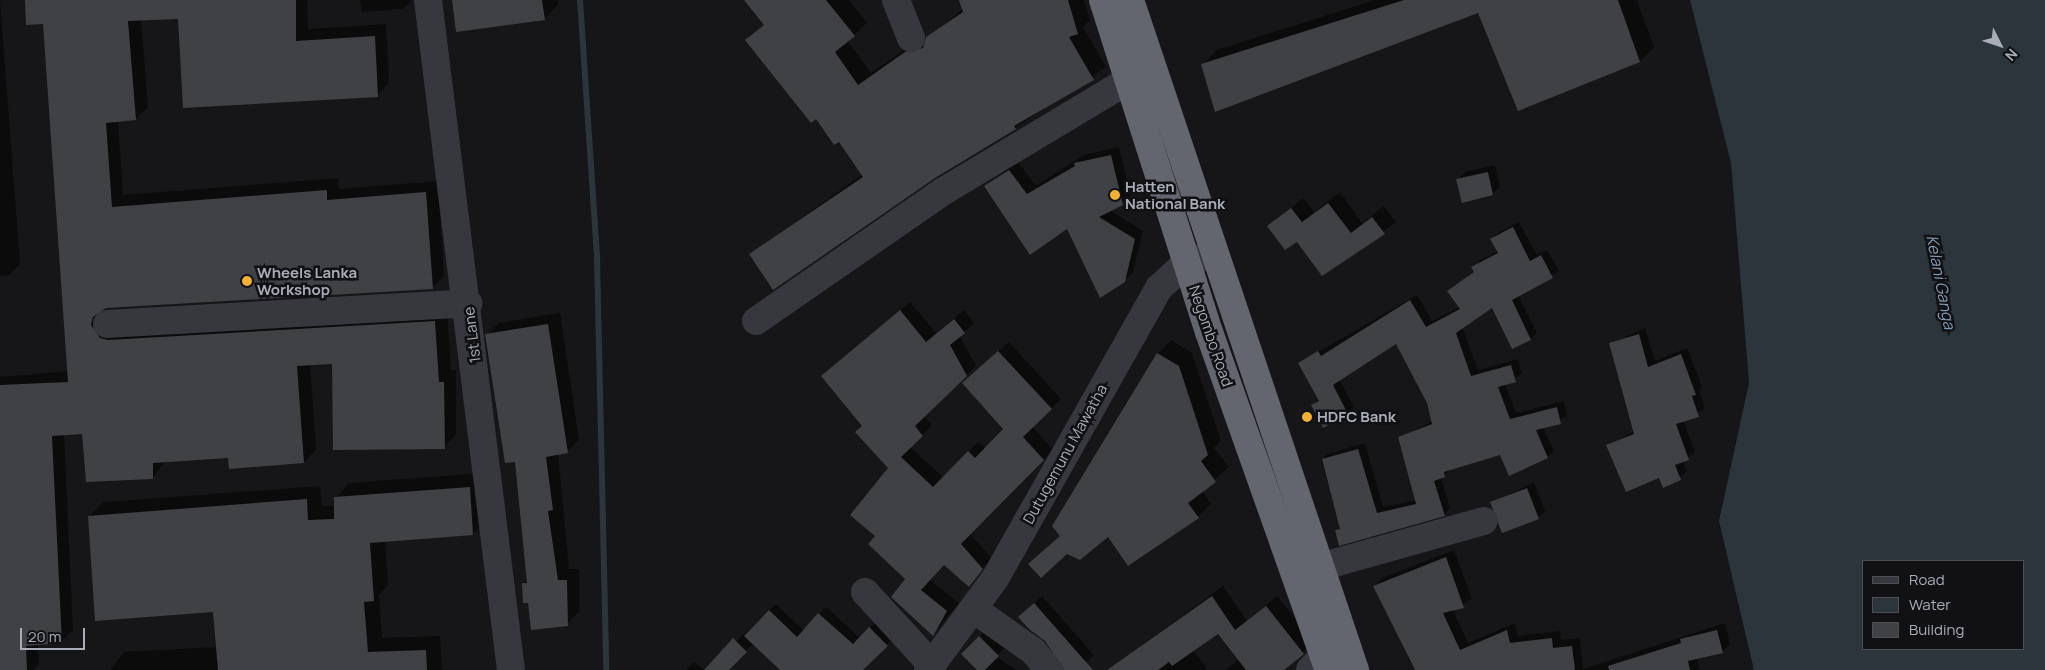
<!DOCTYPE html>
<html>
<head>
<meta charset="utf-8">
<style>
	body { margin:0 }
	#map { position:relative; width:2045px; height:670px; overflow:hidden; background:#161618; font-family:Manrope,sans-serif }
	div>[style] { position:absolute }
	.water>* { inset:0; background:#2c353c }
	.shadow>* { inset:0; background:#0007 }
	.stream>* { height:6px; margin:-3px; padding:0 3px; transform-origin:3px; border-radius:3px; background:#2c353c }
	.building>* { inset:0; background:#404145 }
	.minor>* { height:28px; margin:-14px; padding:0 14px; transform-origin:14px; border-radius:14px; background:#37383d }
	.highway>* { height:28px; margin:-14px; padding:0 14px; transform-origin:14px; border-radius:14px; background:#63666e }
	.dots>* { width:14px; height:14px; translate:-50% -50%; box-sizing:border-box; border:2px solid #111113; border-radius:50% }
	span { translate:-50% -50%; white-space:nowrap; text-align:center; line-height:1.15; -webkit-text-stroke:5px #111113; paint-order:stroke }
	.poi-label { font-size:15px; color:#a8adb8; font-weight:700 }
	.left { translate:0 -50%; text-align:left }
	.street-label { font-size:15px; color:#a8adb8 }
	.water-label { font-size:16px; color:#7f9bb3; font-style:italic }
	.legend { position:absolute; left:1862px; top:560px; width:162px; height:90px; box-sizing:border-box; background:#111113; border:1px solid #4d4f55; margin:0; padding:6px 9px; list-style:none; font-size:15px; color:#a8adb8 }
	.legend li { display:flex; align-items:center; gap:10px; height:25px }
	.legend b { width:25px; border:1px solid #4d4f55 }
	.north { position:absolute; left:1975px; top:20px; width:50px; height:50px; -webkit-text-stroke:4px #111113; paint-order:stroke; rotate:131deg; font-size:14px; font-weight:700; line-height:20px; text-align:center; color:#a8adb8 }
	.north::after { content:''; display:block; margin:auto; width:18px; height:22px; background:#a8adb8; clip-path:polygon(50% 0,100% 100%,50% 72%,0 100%) }
	.scale { position:absolute; left:20px; top:628px; width:65px; height:22px; box-sizing:border-box; border:2px solid #a8adb8; border-top:0; padding-left:6px; font-size:15px; line-height:18px; white-space:nowrap; color:#a8adb8; -webkit-text-stroke:4px #111113; paint-order:stroke }
</style>
</head>
<body>
<div id="map">
	<div class="water">
		<div style="clip-path:polygon(evenodd,1690px 0,2045px 0,2045px 670px,1754px 670px,1719px 521px,1749px 383px,1731px 163px,1690px 0,1864px 561px,2024px 561px,2024px 649px,1864px 649px,1864px 561px)"></div>
	</div>
	<div class="shadow">
		<div style="clip-path:polygon(0 0,20px 264px,9px 275px,0 276px)"></div>
		<div style="clip-path:polygon(26px 0,307px 0,308px 29px,386px 24px,389px 83px,377px 95px,179px 18px,141px 19px,148px 107px,136px 119px,118px 121px,123px 195px,338px 178px,339px 189px,438px 181px,444px 276px,432px 288px,105px 307px,105px 320px,447px 309px,451px 370px,456px 370px,456px 435px,444px 447px,334px 362px,310px 364px,316px 450px,304px 462px,230px 457px,165px 461px,153px 478px,83px 433px,64px 434px,73px 630px,61px 642px,38px 644px,39px 664px,33px 670px,0 670px,0 377px,69px 371px,44px 23px)"></div>
		<div style="clip-path:polygon(360px 0,410px 0,411px 2px,403px 9px,362px 12px)"></div>
		<div style="clip-path:polygon(454px 0,558px 0,558px 5px,544px 19px)"></div>
		<div style="clip-path:polygon(746px 0,849px 0,867px 23px,848px 41px,871px 73px,919px 40px,926px 40px,963px 9px,960px 0,1084px 0,1090px 20px,1083px 27px,1106px 67px,1015px 128px,751px 254px,863px 174px,839px 140px,747px 40px,765px 24px)"></div>
		<div style="clip-path:polygon(1375px 0,1637px 0,1654px 47px,1640px 61px,1518px 109px,1479px 12px,1203px 64px,1217px 50px)"></div>
		<div style="clip-path:polygon(1119px 147px,1131px 196px,1110px 210px,1143px 231px,1133px 272px,1124px 281px,1068px 227px,985px 186px,1018px 162px,1036px 186px,1084px 155px)"></div>
		<div style="clip-path:polygon(1495px 165px,1500px 187px,1492px 194px,1458px 179px,1465px 172px)"></div>
		<div style="clip-path:polygon(1340px 192px,1362px 223px,1384px 206px,1396px 222px,1323px 274px,1297px 240px,1269px 226px,1303px 198px,1314px 212px)"></div>
		<div style="clip-path:polygon(1519px 222px,1537px 255px,1547px 250px,1559px 271px,1518px 295px,1537px 333px,1530px 339px,1492px 306px,1462px 327px,1478px 370px,1518px 359px,1522px 374px,1505px 383px,1516px 413px,1564px 401px,1567px 416px,1543px 427px,1554px 451px,1547px 457px,1500px 453px,1451px 470px,1441px 477px,1450px 508px,1444px 515px,1337px 531px,1341px 527px,1321px 460px,1328px 454px,1365px 443px,1383px 507px,1417px 500px,1399px 438px,1433px 421px,1429px 403px,1397px 343px,1339px 379px,1354px 407px,1324px 426px,1313px 405px,1319px 399px,1299px 363px,1417px 295px,1432px 321px,1460px 307px,1449px 291px,1475px 271px,1479px 261px,1498px 251px,1492px 239px,1498px 233px)"></div>
		<div style="clip-path:polygon(910px 302px,936px 333px,964px 310px,974px 323px,960px 336px,976px 366px,924px 416px,932px 425px,910px 447px,944px 478px,978px 442px,986px 449px,1005px 429px,973px 374px,1009px 342px,1061px 399px,1032px 426px,1053px 450px,970px 534px,992px 558px,969px 585px,944px 564px,930px 580px,959px 603px,933px 634px,907px 579px,877px 535px,890px 468px,832px 367px)"></div>
		<div style="clip-path:polygon(560px 313px,579px 440px,567px 452px,558px 453px,569px 569px,579px 569px,579px 612px,567px 624px,529px 601px,523px 584px,528px 579px,516px 460px,487px 335px,499px 323px)"></div>
		<div style="clip-path:polygon(1645px 328px,1655px 361px,1687px 348px,1702px 387px,1699px 390px,1705px 409px,1683px 420px,1695px 452px,1683px 461px,1687px 472px,1663px 487px,1659px 477px,1608px 446px,1634px 431px,1610px 344px)"></div>
		<div style="clip-path:polygon(1171px 340px,1192px 353px,1221px 441px,1214px 448px,1229px 467px,1202px 491px,1211px 504px,1198px 517px,1108px 536px,1061px 535px,1158px 354px)"></div>
		<div style="clip-path:polygon(484px 473px,487px 520px,473px 534px,385px 540px,388px 585px,379px 595px,382px 638px,440px 636px,442px 670px,110px 670px,124px 652px,217px 647px,214px 611px,89px 516px,104px 502px,320px 486px,322px 506px,335px 506px,335px 498px,349px 483px)"></div>
		<div style="clip-path:polygon(1534px 482px,1545px 511px,1538px 518px,1492px 503px)"></div>
		<div style="clip-path:polygon(1454px 550px,1472px 599px,1453px 610px,1468px 643px,1515px 623px,1518px 636px,1560px 631px,1561px 640px,1580px 638px,1583px 669px,1725px 623px,1730px 644px,1722px 652px,1697px 658px,1700px 670px,1414px 670px,1374px 586px,1382px 578px)"></div>
		<div style="clip-path:polygon(1223px 586px,1247px 621px,1277px 596px,1314px 642px,1283px 670px,1225px 670px,1239px 659px,1219px 632px,1193px 650px,1208px 670px,1108px 670px)"></div>
		<div style="clip-path:polygon(1042px 596px,1094px 655px,1078px 670px,1067px 670px,1027px 610px)"></div>
		<div style="clip-path:polygon(776px 604px,804px 631px,826px 607px,860px 638px,876px 622px,893px 639px,858px 670px,782px 670px,754px 643px,728px 670px,705px 670px)"></div>
		<div style="clip-path:polygon(986px 630px,1004px 648px,996px 657px,1017px 670px,979px 670px,962px 653px)"></div>
		<div style="clip-path:polygon(694px 662px,705px 670px,686px 670px)"></div>
	</div>
	<div class="stream">
		<div style="left:580px;top:0;width:260px;rotate:86.2deg"></div>
		<div style="left:597px;top:259px;width:411px;rotate:88.7deg"></div>
	</div>
	<div class="building">
		<div style="clip-path:polygon(25px 0,296px 0,296px 41px,375px 36px,378px 97px,183px 108px,178px 19px,128px 21px,136px 120px,106px 123px,112px 207px,327px 190px,327px 200px,426px 192px,433px 289px,106px 308px,93px 317px,91px 325px,100px 338px,108px 340px,435px 321px,439px 382px,444px 382px,445px 449px,333px 450px,332px 364px,297px 366px,304px 463px,229px 469px,228px 458px,153px 463px,153px 479px,86px 482px,82px 434px,52px 436px,62px 643px,26px 646px,27px 670px,0 670px,0 385px,68px 382px,43px 24px,26px 25px)"></div>
		<div style="clip-path:polygon(452px 0,542px 0,545px 20px,456px 32px)"></div>
		<div style="clip-path:polygon(744px 0,826px 0,855px 36px,835px 52px,858px 85px,905px 52px,923px 48px,926px 37px,963px 12px,959px 0,1068px 0,1078px 34px,1069px 37px,1094px 80px,1014px 126px,1016px 129px,935px 178px,773px 290px,749px 254px,863px 177px,839px 142px,834px 145px,816px 119px,811px 123px,745px 40px,764px 25px)"></div>
		<div style="clip-path:polygon(1404px 0,1618px 0,1640px 62px,1518px 111px,1478px 13px,1215px 112px,1201px 64px)"></div>
		<div style="clip-path:polygon(1111px 155px,1123px 205px,1099px 217px,1135px 239px,1125px 282px,1100px 298px,1067px 229px,1030px 255px,984px 186px,1009px 170px,1027px 194px,1075px 166px,1074px 163px)"></div>
		<div style="clip-path:polygon(1488px 172px,1493px 195px,1462px 203px,1456px 179px)"></div>
		<div style="clip-path:polygon(1328px 203px,1351px 233px,1372px 217px,1385px 234px,1322px 276px,1297px 242px,1285px 250px,1267px 226px,1291px 208px,1302px 222px)"></div>
		<div style="clip-path:polygon(1513px 227px,1530px 261px,1541px 255px,1553px 278px,1512px 300px,1531px 340px,1512px 349px,1492px 308px,1456px 333px,1471px 376px,1511px 365px,1516px 382px,1498px 387px,1510px 419px,1557px 407px,1561px 424px,1536px 430px,1548px 458px,1509px 476px,1500px 455px,1444px 472px,1445px 477px,1434px 481px,1445px 516px,1339px 546px,1335px 530px,1340px 529px,1322px 459px,1358px 449px,1377px 513px,1416px 504px,1398px 437px,1432px 424px,1427px 403px,1396px 344px,1333px 385px,1348px 414px,1323px 428px,1311px 405px,1319px 401px,1298px 363px,1318px 351px,1321px 356px,1410px 300px,1426px 327px,1460px 309px,1447px 291px,1474px 272px,1471px 267px,1498px 253px,1490px 239px)"></div>
		<div style="clip-path:polygon(900px 310px,926px 342px,954px 319px,965px 333px,950px 345px,967px 376px,915px 426px,923px 436px,901px 457px,933px 487px,968px 451px,975px 458px,1003px 429px,962px 383px,998px 351px,1052px 409px,1023px 437px,1044px 460px,961px 544px,983px 569px,969px 587px,944px 565px,921px 590px,947px 611px,933px 636px,891px 597px,905px 579px,868px 544px,875px 536px,850px 515px,888px 468px,855px 432px,862px 426px,821px 376px)"></div>
		<div style="clip-path:polygon(548px 324px,568px 453px,546px 457px,553px 510px,548px 511px,558px 580px,567px 580px,568px 626px,531px 630px,528px 603px,523px 603px,522px 583px,527px 583px,515px 462px,505px 463px,485px 334px)"></div>
		<div style="clip-path:polygon(1639px 334px,1648px 367px,1681px 354px,1696px 395px,1692px 396px,1699px 417px,1676px 424px,1689px 460px,1675px 465px,1681px 480px,1663px 488px,1659px 478px,1626px 492px,1606px 445px,1634px 434px,1609px 343px)"></div>
		<div style="clip-path:polygon(1157px 353px,1179px 366px,1208px 455px,1201px 461px,1216px 482px,1188px 503px,1199px 518px,1128px 566px,1108px 537px,1080px 560px,1067px 554px,1041px 578px,1028px 564px,1060px 536px,1052px 526px)"></div>
		<div style="clip-path:polygon(470px 487px,473px 535px,370px 543px,374px 601px,364px 602px,368px 652px,426px 650px,427px 670px,218px 670px,213px 612px,95px 621px,88px 516px,307px 499px,308px 520px,334px 519px,334px 497px)"></div>
		<div style="clip-path:polygon(1527px 488px,1539px 519px,1502px 533px,1490px 502px)"></div>
		<div style="clip-path:polygon(1446px 557px,1464px 608px,1443px 613px,1460px 650px,1507px 630px,1510px 643px,1552px 638px,1553px 648px,1572px 646px,1575px 670px,1415px 670px,1373px 586px)"></div>
		<div style="clip-path:polygon(1212px 596px,1235px 630px,1266px 606px,1304px 654px,1284px 670px,1246px 670px,1218px 634px,1172px 666px,1169px 662px,1158px 670px,1107px 670px)"></div>
		<div style="clip-path:polygon(1034px 603px,1093px 670px,1064px 670px,1045px 641px,1029px 629px,1018px 617px)"></div>
		<div style="clip-path:polygon(769px 610px,797px 637px,818px 613px,853px 644px,869px 627px,888px 646px,863px 670px,780px 670px,744px 636px)"></div>
		<div style="clip-path:polygon(1717px 630px,1723px 653px,1688px 661px,1690px 670px,1609px 670px,1608px 666px,1681px 643px,1680px 639px)"></div>
		<div style="clip-path:polygon(979px 636px,999px 656px,985px 670px,977px 670px,961px 654px)"></div>
		<div style="clip-path:polygon(733px 638px,747px 652px,729px 670px,704px 670px)"></div>
	</div>
	<div class="minor">
		<div style="left:428px;top:0;width:675px;rotate:82.94deg"></div>
		<div style="left:896px;top:0;width:41px;rotate:68.5deg"></div>
		<div style="left:756px;top:321px;width:229px;rotate:-34.7deg"></div>
		<div style="left:944px;top:191px;width:216px;rotate:-31deg"></div>
		<div style="left:107px;top:324px;width:362px;rotate:-3.3deg"></div>
		<div style="left:1320px;top:567px;width:170px;rotate:-15.7deg"></div>
		<div style="left:865px;top:592px;width:99px;rotate:47.5deg"></div>
		<div style="left:975px;top:610px;width:71px;rotate:35.3deg"></div>
		<div style="left:1033px;top:651px;width:25px;rotate:50deg"></div>
		<div style="left:928px;top:670px;width:115px;rotate:-53.8deg"></div>
		<div style="left:996px;top:577px;width:332px;rotate:-60.6deg"></div>
		<div style="left:1159px;top:288px;width:37px;rotate:-43deg"></div>
		<div style="left:1186px;top:263px;width:28px;rotate:-19deg"></div>
		<div style="left:1310px;top:670px;width:21px;rotate:-47deg"></div>
	</div>
	<div class="highway">
		<div style="left:1103px;top:0;width:349px;rotate:72.3deg"></div>
		<div style="left:1209px;top:332px;width:359px;rotate:70.5deg"></div>
		<div style="left:1130px;top:0;width:707px;rotate:71.44deg"></div>
	</div>
	<div class="dots">
		<div style="left:1115px;top:195px;background:#f2b134"></div>
		<div style="left:247px;top:281px;background:#f2b134"></div>
		<div style="left:1307px;top:417px;background:#f2b134"></div>
	</div>
	<div class="poi-label">
		<span class="left" style="left:1125px;top:195px">Hatten<br>National Bank</span>
		<span class="left" style="left:257px;top:281px">Wheels Lanka<br>Workshop</span>
		<span class="left" style="left:1317px;top:417px">HDFC Bank</span>
	</div>
	<div class="street-label">
		<span style="left:472px;top:335px;rotate:-97deg">1st Lane</span>
		<span style="left:1211px;top:336px;rotate:71deg">Negombo Road</span>
		<span style="left:1065px;top:454px;rotate:-61deg">Dutugemunu Mawatha</span>
	</div>
	<div class="water-label">
		<span style="left:1941px;top:282px;rotate:79deg">Kelani Ganga</span>
	</div>
	<ul class="legend">
	<li><b style="height:6px;background:#37383d"></b>Road</li>
	<li><b style="height:14px;background:#2c353c"></b>Water</li>
	<li><b style="height:14px;background:#404145"></b>Building</li>
	</ul>
	<div class="north">N</div>
	<div class="scale">20 m</div>
</div>
</body>
</html>
